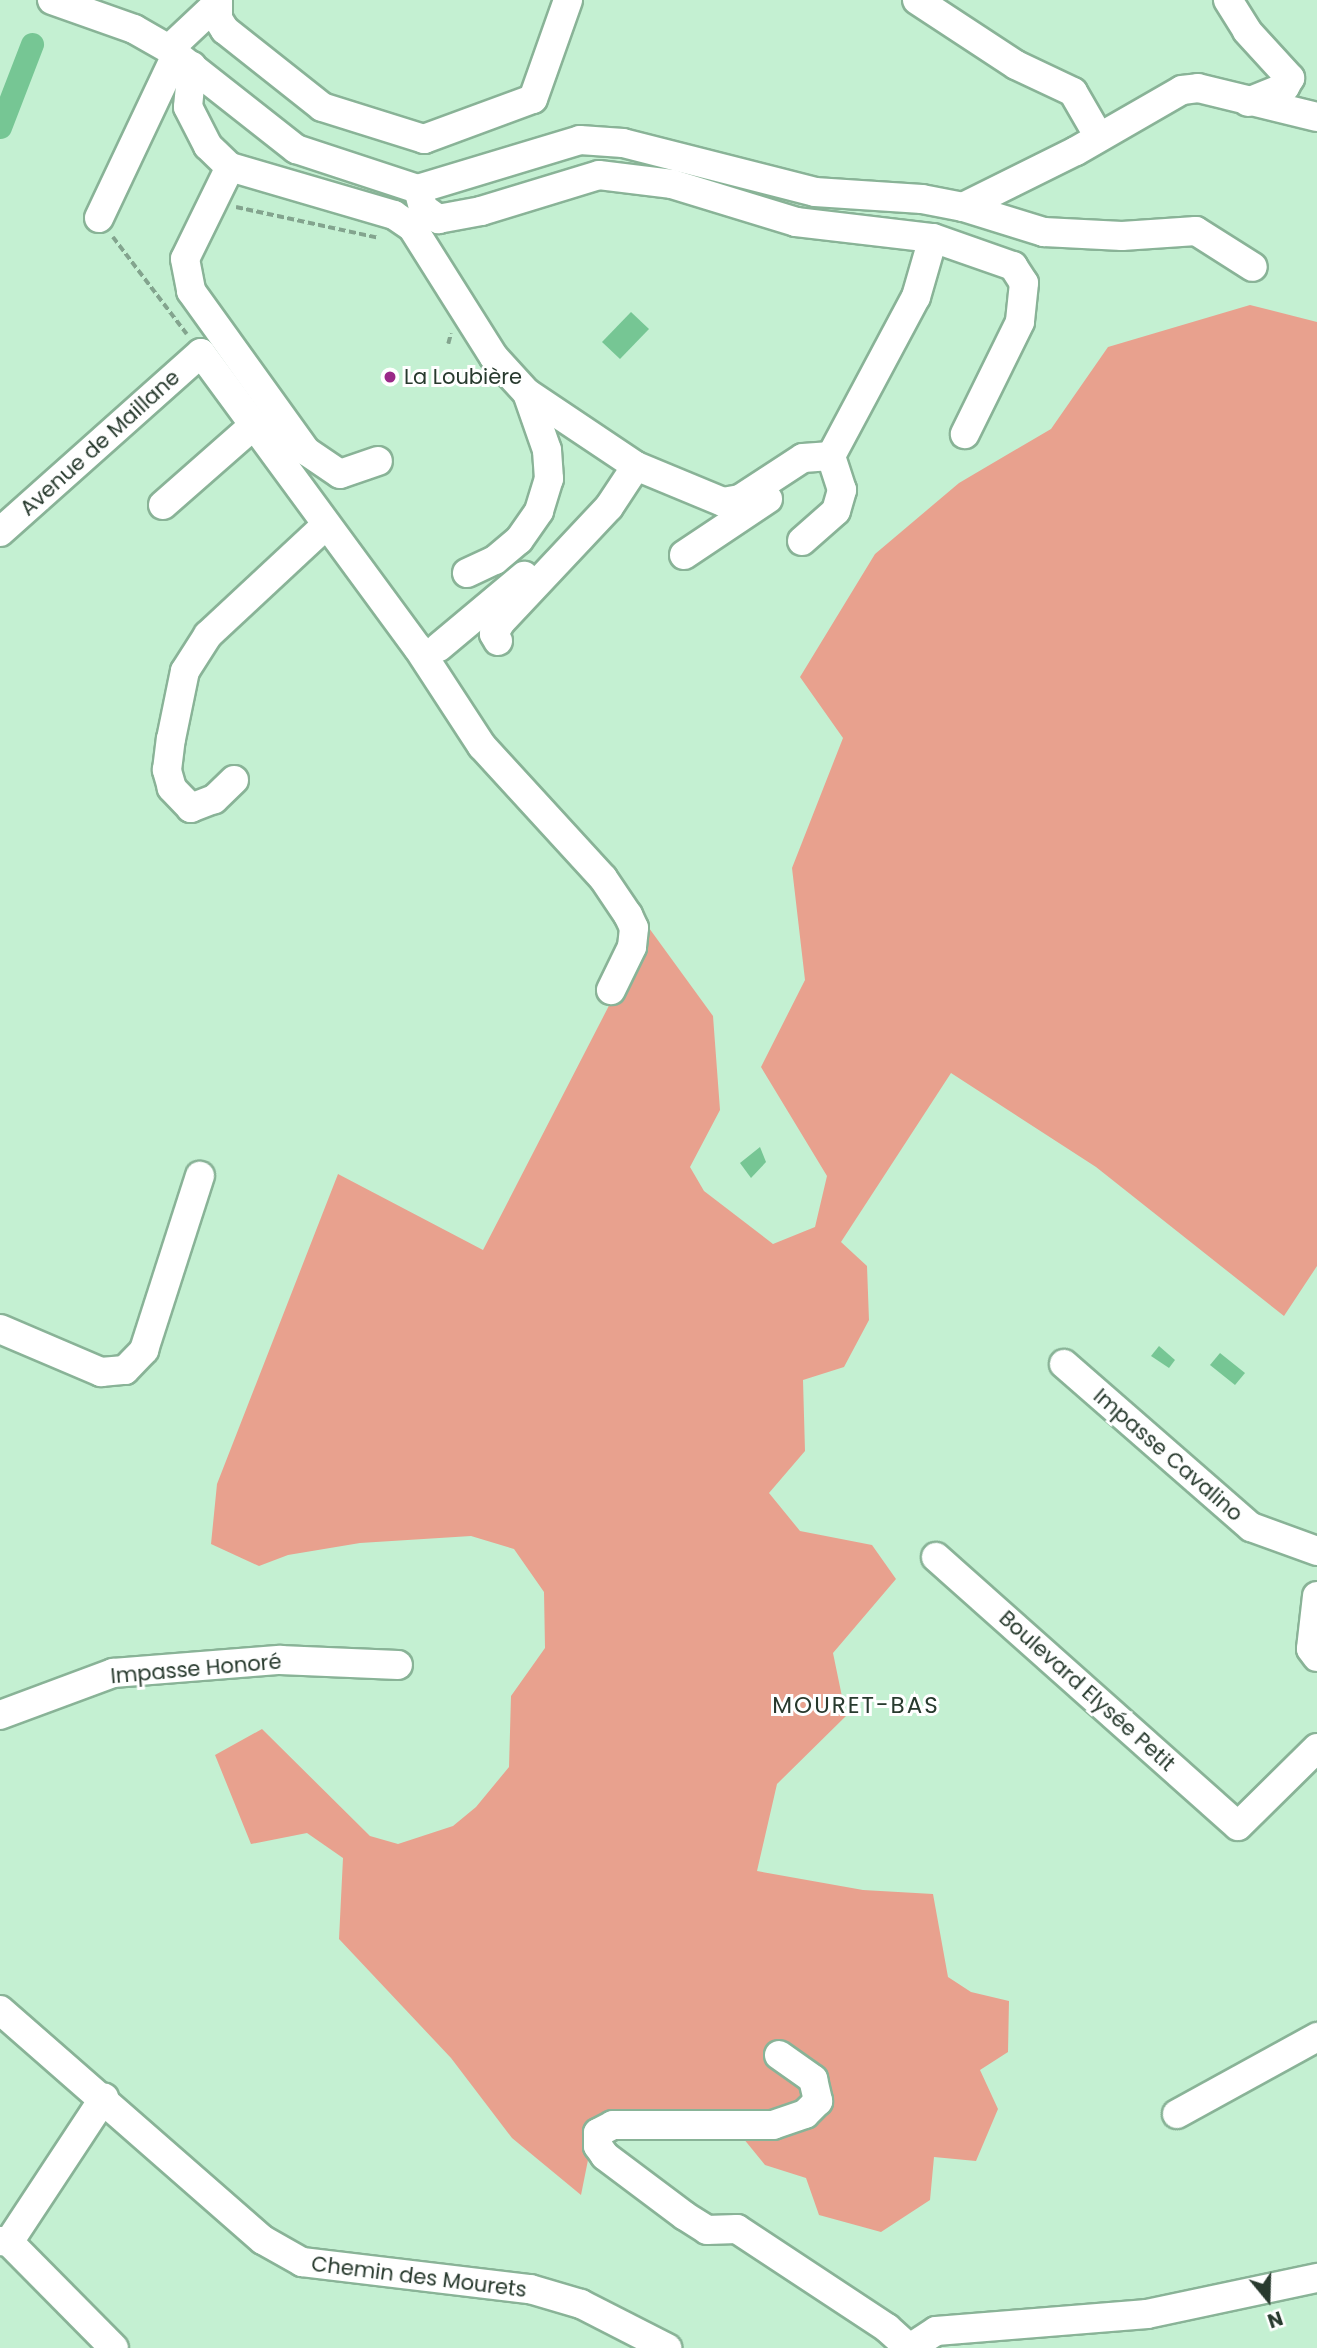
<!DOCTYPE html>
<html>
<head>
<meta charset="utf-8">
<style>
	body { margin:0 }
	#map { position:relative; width:1317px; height:2348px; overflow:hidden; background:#c4f0d2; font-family:Poppins,sans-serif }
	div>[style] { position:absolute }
	.green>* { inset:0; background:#e8a18e }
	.water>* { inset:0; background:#76c694 }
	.canal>* { height:23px; margin:-11.5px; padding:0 11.5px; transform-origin:11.5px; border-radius:11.5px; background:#76c694 }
	.path>* { height:3.5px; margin-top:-1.75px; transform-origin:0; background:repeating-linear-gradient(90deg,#83a48e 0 7px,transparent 0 10.5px) }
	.roads { filter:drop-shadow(2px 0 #89b397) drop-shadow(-2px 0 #89b397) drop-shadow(0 2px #89b397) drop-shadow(0 -2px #89b397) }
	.minor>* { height:28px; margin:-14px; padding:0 14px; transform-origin:14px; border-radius:14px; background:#fff }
	.dots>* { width:19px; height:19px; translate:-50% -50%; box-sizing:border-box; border:4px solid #fff; border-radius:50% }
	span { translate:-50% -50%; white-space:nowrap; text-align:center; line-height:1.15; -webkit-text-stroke:6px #fff; paint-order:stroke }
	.poi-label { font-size:21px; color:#283a2e }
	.left { translate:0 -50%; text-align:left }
	.street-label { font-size:21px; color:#283a2e }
	.neighbourhood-label { font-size:23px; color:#283a2e; letter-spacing:2px }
	.north { position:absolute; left:1233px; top:2264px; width:70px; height:70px; -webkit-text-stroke:5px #fff; paint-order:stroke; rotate:161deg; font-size:19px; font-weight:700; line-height:28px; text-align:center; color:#283a2e }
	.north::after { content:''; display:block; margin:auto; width:24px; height:32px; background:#283a2e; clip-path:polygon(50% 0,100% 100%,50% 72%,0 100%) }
</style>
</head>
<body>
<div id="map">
	<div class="green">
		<div style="clip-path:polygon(1250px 305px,1317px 322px,1317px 1266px,1284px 1316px,1096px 1167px,951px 1073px,841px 1242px,867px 1266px,869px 1320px,844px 1367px,803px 1380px,805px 1451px,769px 1493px,800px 1531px,872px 1545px,896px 1579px,833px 1653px,846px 1716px,777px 1784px,757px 1871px,863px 1890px,933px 1894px,948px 1977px,971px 1992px,1009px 2001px,1008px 2052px,980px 2070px,998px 2109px,976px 2161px,934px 2157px,930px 2200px,881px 2232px,819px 2215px,806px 2178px,765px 2165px,743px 2138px,644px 2140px,594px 2130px,581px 2195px,512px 2138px,451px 2058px,339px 1939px,343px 1858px,307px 1833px,251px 1844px,215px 1755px,262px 1729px,370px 1836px,398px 1844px,453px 1826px,476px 1807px,509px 1767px,511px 1696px,545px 1648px,544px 1592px,514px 1549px,471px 1536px,360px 1543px,288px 1555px,259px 1566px,211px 1544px,217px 1484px,338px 1174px,483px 1250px,649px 928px,713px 1016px,720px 1110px,690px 1167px,704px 1191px,773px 1244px,815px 1227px,827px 1176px,761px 1067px,805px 980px,792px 868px,843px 738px,800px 677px,875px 554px,959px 483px,1051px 429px,1108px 347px)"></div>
	</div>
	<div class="water">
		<div style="clip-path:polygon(631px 312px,649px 329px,620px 359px,602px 342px)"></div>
		<div style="clip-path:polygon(760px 1147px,766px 1162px,751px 1178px,740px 1163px)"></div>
		<div style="clip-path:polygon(1159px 1346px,1175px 1360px,1169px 1368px,1151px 1356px)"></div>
		<div style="clip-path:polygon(1220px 1353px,1245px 1373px,1235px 1385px,1210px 1365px)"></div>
	</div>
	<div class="canal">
		<div style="left:0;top:127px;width:89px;rotate:-68.9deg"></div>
	</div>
	<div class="path">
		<div style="left:236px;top:207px;width:146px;rotate:12.2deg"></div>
		<div style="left:113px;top:237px;width:122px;rotate:52.7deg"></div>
		<div style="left:448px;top:344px;width:11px;rotate:-75deg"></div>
	</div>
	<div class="roads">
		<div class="minor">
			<div style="left:52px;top:0;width:87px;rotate:19.5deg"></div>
			<div style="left:134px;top:29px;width:40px;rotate:29.7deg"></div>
			<div style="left:169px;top:49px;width:162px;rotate:38.2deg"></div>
			<div style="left:296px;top:149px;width:128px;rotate:18.2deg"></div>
			<div style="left:418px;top:189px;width:169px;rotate:-16.8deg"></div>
			<div style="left:580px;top:140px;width:43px;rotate:4deg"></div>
			<div style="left:623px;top:143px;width:198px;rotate:14.3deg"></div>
			<div style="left:815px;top:192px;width:107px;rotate:3.7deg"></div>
			<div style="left:922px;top:199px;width:42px;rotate:11deg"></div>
			<div style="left:963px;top:207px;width:126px;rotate:-26.4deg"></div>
			<div style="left:1076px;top:151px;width:122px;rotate:-29.9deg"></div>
			<div style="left:1182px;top:90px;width:16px;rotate:-7deg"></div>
			<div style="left:1198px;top:88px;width:122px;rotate:13.7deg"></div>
			<div style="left:218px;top:0;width:19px;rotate:90deg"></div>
			<div style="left:218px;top:19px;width:13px;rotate:58deg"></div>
			<div style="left:225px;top:30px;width:124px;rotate:38.4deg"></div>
			<div style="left:322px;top:107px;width:107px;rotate:17.4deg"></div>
			<div style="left:424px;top:139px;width:116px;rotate:-20.2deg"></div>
			<div style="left:533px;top:99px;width:105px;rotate:-70.5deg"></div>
			<div style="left:917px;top:0;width:118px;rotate:33.3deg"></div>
			<div style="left:1016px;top:65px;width:63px;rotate:25.3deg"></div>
			<div style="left:1073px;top:92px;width:52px;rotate:60deg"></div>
			<div style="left:1228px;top:0;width:36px;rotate:58deg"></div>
			<div style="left:1247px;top:31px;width:64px;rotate:47.5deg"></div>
			<div style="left:1290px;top:78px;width:10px;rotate:119deg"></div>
			<div style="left:1285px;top:87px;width:40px;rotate:158deg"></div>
			<div style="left:169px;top:49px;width:66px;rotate:-43.2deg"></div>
			<div style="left:192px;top:66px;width:41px;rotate:95.6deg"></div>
			<div style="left:188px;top:107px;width:44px;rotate:62.9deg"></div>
			<div style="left:208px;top:146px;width:30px;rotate:44deg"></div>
			<div style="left:230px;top:167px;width:171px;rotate:16.3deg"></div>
			<div style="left:394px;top:215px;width:22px;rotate:34deg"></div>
			<div style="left:412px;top:227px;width:154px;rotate:57.8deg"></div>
			<div style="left:494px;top:357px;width:49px;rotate:47.5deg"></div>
			<div style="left:527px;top:393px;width:131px;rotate:33.8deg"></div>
			<div style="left:636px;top:466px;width:94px;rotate:22.5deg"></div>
			<div style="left:723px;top:502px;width:17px;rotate:-10deg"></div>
			<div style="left:740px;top:499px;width:75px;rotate:-33.1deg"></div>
			<div style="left:803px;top:458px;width:28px;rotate:-4deg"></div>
			<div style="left:230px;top:167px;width:102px;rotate:116.1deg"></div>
			<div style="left:185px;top:259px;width:33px;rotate:79deg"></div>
			<div style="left:191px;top:291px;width:197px;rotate:54.3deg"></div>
			<div style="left:306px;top:451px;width:41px;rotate:34.1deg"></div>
			<div style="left:340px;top:474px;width:40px;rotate:-18.9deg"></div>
			<div style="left:418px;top:189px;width:20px;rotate:75deg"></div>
			<div style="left:423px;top:208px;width:19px;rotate:36deg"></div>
			<div style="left:438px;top:219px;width:44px;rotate:-10.5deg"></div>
			<div style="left:481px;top:211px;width:123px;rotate:-17deg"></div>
			<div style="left:599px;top:175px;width:74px;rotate:7deg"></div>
			<div style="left:672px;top:184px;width:130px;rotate:17deg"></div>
			<div style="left:796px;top:222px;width:138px;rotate:6.7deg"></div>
			<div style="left:933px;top:238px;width:85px;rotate:19.3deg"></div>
			<div style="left:1013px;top:266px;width:20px;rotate:57deg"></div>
			<div style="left:1024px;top:283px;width:39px;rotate:96deg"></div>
			<div style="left:1020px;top:322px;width:125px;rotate:116.2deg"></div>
			<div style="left:963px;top:207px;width:85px;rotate:17.2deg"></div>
			<div style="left:1044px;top:232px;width:78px;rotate:2.9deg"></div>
			<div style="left:1122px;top:236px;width:74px;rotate:-3.9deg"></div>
			<div style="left:1196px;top:231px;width:67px;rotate:32.3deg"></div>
			<div style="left:99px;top:218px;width:180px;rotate:-64.7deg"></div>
			<div style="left:163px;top:505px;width:121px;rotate:-41.3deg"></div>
			<div style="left:0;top:532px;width:269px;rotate:-41.7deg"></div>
			<div style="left:201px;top:353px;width:366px;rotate:53.7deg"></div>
			<div style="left:418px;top:648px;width:117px;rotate:56.9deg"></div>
			<div style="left:482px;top:746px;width:179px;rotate:47.5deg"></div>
			<div style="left:603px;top:878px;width:45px;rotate:56deg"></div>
			<div style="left:628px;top:915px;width:14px;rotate:65deg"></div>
			<div style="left:634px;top:928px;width:19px;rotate:96deg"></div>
			<div style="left:632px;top:947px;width:48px;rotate:116deg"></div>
			<div style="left:802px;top:541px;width:45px;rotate:-41.4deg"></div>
			<div style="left:836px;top:511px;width:22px;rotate:-74deg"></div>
			<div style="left:842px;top:490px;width:36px;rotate:-108deg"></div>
			<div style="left:831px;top:456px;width:180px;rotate:-61.9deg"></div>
			<div style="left:916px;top:297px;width:61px;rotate:-73.9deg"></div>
			<div style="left:684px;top:555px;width:101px;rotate:-33.7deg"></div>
			<div style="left:467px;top:573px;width:31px;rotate:-25deg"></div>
			<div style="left:495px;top:560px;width:31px;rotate:-40deg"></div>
			<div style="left:519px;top:540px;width:35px;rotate:-55deg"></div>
			<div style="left:539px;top:511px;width:34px;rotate:-73deg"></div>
			<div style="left:549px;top:479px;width:29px;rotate:-94deg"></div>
			<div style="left:547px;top:450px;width:60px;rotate:-109.3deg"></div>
			<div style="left:498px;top:641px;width:8px;rotate:-120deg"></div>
			<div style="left:494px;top:634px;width:13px;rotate:-61deg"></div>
			<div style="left:500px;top:623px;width:159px;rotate:-46.8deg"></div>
			<div style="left:609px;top:507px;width:49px;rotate:-56.6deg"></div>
			<div style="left:439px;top:647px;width:111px;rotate:-39.9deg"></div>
			<div style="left:234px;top:780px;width:28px;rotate:136deg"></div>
			<div style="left:214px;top:799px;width:25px;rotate:159deg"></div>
			<div style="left:191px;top:808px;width:28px;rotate:-134deg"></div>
			<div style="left:172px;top:788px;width:19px;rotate:-106deg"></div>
			<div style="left:167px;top:770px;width:31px;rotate:-83deg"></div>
			<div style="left:171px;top:739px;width:69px;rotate:-78.4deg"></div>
			<div style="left:185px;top:671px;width:43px;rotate:-57.4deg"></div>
			<div style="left:208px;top:635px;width:161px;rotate:-43deg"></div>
			<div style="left:0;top:1329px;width:110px;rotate:23.1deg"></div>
			<div style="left:101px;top:1372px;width:24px;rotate:-5deg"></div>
			<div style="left:125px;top:1370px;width:28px;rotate:-46deg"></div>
			<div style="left:144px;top:1350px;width:183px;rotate:-72.2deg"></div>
			<div style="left:1064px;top:1364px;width:248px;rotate:41.1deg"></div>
			<div style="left:1251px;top:1527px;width:70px;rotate:20deg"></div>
			<div style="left:936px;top:1557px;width:404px;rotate:41.7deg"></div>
			<div style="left:1238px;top:1826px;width:111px;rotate:-44.6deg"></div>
			<div style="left:1317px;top:1596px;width:53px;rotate:96.5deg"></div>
			<div style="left:1311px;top:1649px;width:10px;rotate:53deg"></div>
			<div style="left:0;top:1715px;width:121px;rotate:-20.4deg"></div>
			<div style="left:113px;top:1673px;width:168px;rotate:-4.5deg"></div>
			<div style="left:280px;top:1660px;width:118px;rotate:2.4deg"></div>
			<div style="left:0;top:2010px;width:349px;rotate:41.2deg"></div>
			<div style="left:263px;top:2240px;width:45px;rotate:29.4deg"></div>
			<div style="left:302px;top:2262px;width:230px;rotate:6.8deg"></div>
			<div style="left:530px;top:2289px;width:53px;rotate:16.4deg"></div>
			<div style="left:581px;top:2304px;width:97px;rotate:27.1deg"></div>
			<div style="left:779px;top:2055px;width:42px;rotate:35.2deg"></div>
			<div style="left:813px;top:2079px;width:23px;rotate:77deg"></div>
			<div style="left:818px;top:2101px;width:18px;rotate:135deg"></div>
			<div style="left:805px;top:2114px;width:34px;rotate:161deg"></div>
			<div style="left:773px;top:2125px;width:160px;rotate:180deg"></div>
			<div style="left:613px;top:2125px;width:17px;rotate:152deg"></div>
			<div style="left:598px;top:2133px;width:13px;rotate:90deg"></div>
			<div style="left:598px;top:2146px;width:12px;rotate:55deg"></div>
			<div style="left:605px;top:2156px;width:100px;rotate:36.9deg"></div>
			<div style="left:685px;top:2216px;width:26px;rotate:32deg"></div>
			<div style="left:707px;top:2230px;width:30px;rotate:-2deg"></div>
			<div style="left:737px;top:2229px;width:180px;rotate:33.4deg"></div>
			<div style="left:887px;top:2328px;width:30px;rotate:42deg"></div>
			<div style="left:1177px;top:2114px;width:160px;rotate:-28.8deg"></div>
			<div style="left:0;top:2241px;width:9px;rotate:6deg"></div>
			<div style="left:9px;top:2242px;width:173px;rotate:-56.6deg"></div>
			<div style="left:9px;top:2242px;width:149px;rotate:45.3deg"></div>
			<div style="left:910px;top:2348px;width:31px;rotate:-33deg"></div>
			<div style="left:936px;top:2331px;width:212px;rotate:-4.6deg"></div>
			<div style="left:1147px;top:2314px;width:174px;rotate:-12deg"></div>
		</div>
	</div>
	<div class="dots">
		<div style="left:390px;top:377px;background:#9a2988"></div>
	</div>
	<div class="poi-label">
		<span class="left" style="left:404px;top:377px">La Loubière</span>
	</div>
	<div class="street-label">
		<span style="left:100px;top:443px;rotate:-42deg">Avenue de Maillane</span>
		<span style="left:1168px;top:1455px;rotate:41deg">Impasse Cavalino</span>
		<span style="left:196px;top:1669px;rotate:-5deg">Impasse Honoré</span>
		<span style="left:1087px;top:1691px;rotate:42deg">Boulevard Elysée Petit</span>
		<span style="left:419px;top:2277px;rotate:7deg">Chemin des Mourets</span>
	</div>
	<div class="neighbourhood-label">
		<span style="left:856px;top:1705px">MOURET-BAS</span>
	</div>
	<div class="north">N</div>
</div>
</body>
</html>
